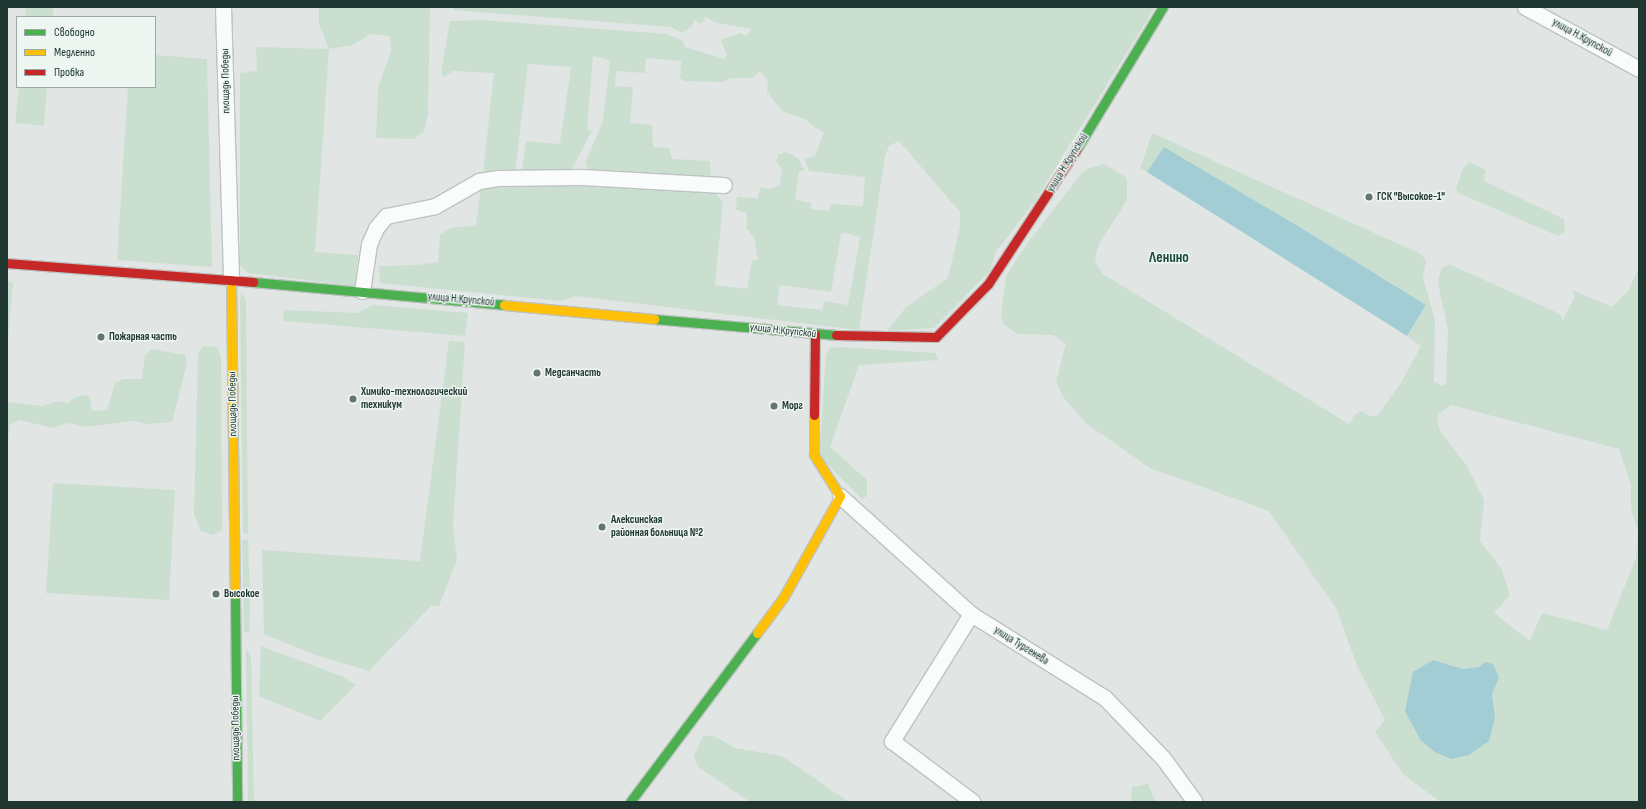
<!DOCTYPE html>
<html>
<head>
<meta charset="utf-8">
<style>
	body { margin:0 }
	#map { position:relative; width:1646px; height:809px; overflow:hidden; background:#e1e6e4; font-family:"Sofia Sans Condensed",sans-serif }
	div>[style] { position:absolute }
	.green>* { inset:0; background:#cadfd0 }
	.water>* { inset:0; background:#a2cdd4 }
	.roads { filter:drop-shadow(1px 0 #bec3c1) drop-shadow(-1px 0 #bec3c1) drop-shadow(0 1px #bec3c1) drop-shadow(0 -1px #bec3c1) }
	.street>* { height:15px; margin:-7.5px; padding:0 7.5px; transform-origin:7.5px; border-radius:7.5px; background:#fafbfb }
	.fast>* { height:9px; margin:-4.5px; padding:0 4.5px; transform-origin:4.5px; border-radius:4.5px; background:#4caf50 }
	.slow>* { height:9px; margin:-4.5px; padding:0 4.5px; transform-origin:4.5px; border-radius:4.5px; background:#ffc107 }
	.jam>* { height:9px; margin:-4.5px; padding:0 4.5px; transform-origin:4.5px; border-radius:4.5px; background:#c62828 }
	.dots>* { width:11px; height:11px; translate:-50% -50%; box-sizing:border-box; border:2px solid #eef6f2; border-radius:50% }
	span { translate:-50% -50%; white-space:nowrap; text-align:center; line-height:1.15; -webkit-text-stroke:3px #eef6f2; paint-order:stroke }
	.street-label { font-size:11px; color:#203731 }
	.poi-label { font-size:11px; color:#203731; font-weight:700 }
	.left { translate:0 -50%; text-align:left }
	.district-label { font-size:15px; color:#1d483e; font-weight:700 }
	.frame { position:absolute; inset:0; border:8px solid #203731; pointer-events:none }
	.legend { position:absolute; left:16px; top:16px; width:140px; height:72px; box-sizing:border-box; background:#eef6f2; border:1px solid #9caaa5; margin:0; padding:5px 7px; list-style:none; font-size:12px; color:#203731 }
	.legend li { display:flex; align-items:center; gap:8px; height:20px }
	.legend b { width:20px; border:1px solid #9caaa5 }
</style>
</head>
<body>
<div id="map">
	<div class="green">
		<div style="clip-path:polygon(26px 7px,54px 7px,53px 17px,25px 17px)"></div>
		<div style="clip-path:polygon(319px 7px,430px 7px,428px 113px,424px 132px,414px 139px,376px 138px,378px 88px,391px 51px,390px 36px,371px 34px,353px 45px,329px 49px,315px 252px,358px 255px,355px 286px,248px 273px,240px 266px,240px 73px,257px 71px,256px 47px,329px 49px,319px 24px)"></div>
		<div style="clip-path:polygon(evenodd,454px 7px,1155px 7px,1035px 201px,996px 252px,989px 272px,934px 328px,887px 331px,906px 307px,948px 278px,960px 227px,960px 212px,899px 141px,889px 146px,885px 156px,859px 330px,575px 296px,561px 301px,380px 283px,379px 266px,417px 265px,438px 262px,440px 235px,452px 227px,476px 226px,481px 188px,504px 183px,585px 182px,713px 190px,723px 203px,715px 285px,747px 289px,752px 260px,758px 260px,754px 237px,746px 228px,747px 213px,736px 210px,737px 197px,758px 198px,760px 187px,771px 189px,780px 185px,782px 170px,776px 161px,778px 155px,786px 152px,798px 158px,805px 171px,799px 171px,795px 200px,811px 203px,811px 209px,829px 211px,831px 204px,863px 206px,865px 177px,809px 171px,804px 159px,815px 156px,824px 132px,814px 127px,805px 119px,782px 111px,767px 92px,768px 80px,760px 71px,753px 78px,731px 78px,723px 82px,684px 81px,680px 78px,681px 61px,646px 58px,645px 73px,616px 71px,615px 86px,633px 87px,630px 123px,652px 125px,653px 147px,669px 148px,672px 159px,710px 161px,711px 181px,591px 174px,585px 163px,603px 121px,610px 60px,593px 56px,587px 130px,592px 131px,569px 174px,521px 174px,526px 141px,559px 144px,560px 142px,571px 67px,528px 64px,515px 174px,483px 173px,494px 73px,453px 71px,444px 77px,441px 73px,450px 21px,481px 20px,667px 34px,683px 41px,685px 47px,725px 59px,727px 55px,721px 40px,740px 33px,745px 36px,752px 29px,717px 23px,704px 16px,705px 21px,700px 24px,694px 20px,692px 26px,682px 33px,671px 27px,453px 10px,454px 7px,845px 233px,860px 237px,848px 305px,824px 301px,822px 310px,777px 305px,780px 285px,831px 292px,841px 234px,845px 233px)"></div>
		<div style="clip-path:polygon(155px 55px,207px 59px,212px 267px,117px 260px,128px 87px,155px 87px)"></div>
		<div style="clip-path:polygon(19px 87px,47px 87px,44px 126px,15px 123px)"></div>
		<div style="clip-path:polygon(evenodd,1152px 133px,1421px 254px,1426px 261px,1423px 278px,1435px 320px,1434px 382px,1443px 386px,1446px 382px,1448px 329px,1440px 294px,1438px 279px,1442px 268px,1449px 264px,1560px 314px,1563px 320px,1575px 296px,1572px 290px,1612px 307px,1628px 291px,1639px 268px,1639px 802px,1440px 802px,1403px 774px,1375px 732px,1385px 720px,1357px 666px,1337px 610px,1269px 511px,1150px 468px,1087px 424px,1064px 398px,1056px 382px,1066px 344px,1053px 335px,1018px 334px,1004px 325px,1001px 316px,1006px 276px,1029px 241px,1081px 174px,1087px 169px,1104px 164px,1127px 178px,1127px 200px,1098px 246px,1095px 261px,1103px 274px,1349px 424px,1355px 414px,1362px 411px,1369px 416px,1377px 416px,1402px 381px,1421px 346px,1407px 336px,1426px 305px,1298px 226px,1164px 147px,1147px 172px,1140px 169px,1152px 133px,1451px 405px,1619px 449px,1631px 485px,1631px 509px,1638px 532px,1636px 558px,1607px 630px,1542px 613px,1530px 641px,1494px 613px,1510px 595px,1501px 568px,1480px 541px,1484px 500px,1467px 466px,1440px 431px,1437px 421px,1439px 414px,1451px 405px,1152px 133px,1433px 660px,1463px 669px,1479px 667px,1499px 678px,1492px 694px,1495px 718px,1433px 660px)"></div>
		<div style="clip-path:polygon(1469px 162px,1486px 170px,1484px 181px,1564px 219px,1565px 232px,1558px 236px,1458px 193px,1456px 189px,1463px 168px)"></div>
		<div style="clip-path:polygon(7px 280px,13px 283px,7px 349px)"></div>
		<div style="clip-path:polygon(242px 293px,246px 300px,248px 534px,243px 534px,240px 298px)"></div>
		<div style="clip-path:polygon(373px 305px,468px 313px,465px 336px,283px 321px,284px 310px,357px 313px)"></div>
		<div style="clip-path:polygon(449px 341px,465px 342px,453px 526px,457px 560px,439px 606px,431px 606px,369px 671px,315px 655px,264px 634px,262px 550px,420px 561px)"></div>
		<div style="clip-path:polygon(204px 346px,217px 347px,221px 357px,222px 526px,221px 531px,212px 535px,201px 531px,194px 515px,198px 353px)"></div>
		<div style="clip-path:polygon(840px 347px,935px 353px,938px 360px,859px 365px,830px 447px,867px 480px,867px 496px,862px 499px,819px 456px,826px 355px,830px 348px)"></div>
		<div style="clip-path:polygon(152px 349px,185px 355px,187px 364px,172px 422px,148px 424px,132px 421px,86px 427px,67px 423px,53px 428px,19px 420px,10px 425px,7px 449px,7px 402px,42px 406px,59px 401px,68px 403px,75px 397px,86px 395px,90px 397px,92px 411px,107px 410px,115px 383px,123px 379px,142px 379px,145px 355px)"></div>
		<div style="clip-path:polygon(53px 483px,175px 490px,169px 600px,46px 593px)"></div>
		<div style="clip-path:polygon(248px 539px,250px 600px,249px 632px,244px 632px,242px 540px)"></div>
		<div style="clip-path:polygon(261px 646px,344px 677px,356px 685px,320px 721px,259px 696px)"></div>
		<div style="clip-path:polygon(246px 648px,251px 657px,254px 802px,248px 802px)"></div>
		<div style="clip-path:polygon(703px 736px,714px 736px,735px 748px,782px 756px,849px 802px,750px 802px,698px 767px,694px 756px)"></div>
		<div style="clip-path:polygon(1148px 784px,1156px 802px,1131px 802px,1132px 787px)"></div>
	</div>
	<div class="water">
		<div style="clip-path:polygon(1164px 147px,1298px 226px,1426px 305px,1407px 336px,1147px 172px)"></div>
		<div style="clip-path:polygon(1433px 660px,1463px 669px,1479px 667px,1485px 662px,1493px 664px,1499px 678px,1492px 694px,1495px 718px,1489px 741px,1469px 755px,1451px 759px,1435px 752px,1421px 741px,1405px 711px,1413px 672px)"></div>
	</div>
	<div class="roads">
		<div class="street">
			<div style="left:223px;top:7px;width:273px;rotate:88.3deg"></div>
			<div style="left:1525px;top:7px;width:130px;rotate:28.5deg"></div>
			<div style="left:362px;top:291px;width:48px;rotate:-81.5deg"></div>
			<div style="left:369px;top:244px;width:17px;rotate:-66deg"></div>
			<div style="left:376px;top:228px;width:16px;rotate:-50deg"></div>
			<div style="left:386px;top:216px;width:50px;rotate:-11.5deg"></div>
			<div style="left:435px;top:206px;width:51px;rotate:-29.6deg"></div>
			<div style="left:479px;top:181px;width:19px;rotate:-9deg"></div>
			<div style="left:498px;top:178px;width:83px;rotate:-0.7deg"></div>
			<div style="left:581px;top:177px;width:143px;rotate:3.2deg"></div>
			<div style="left:840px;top:496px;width:176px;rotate:42deg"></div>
			<div style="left:971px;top:614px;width:158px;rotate:32.1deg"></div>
			<div style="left:1105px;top:698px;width:83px;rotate:46deg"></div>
			<div style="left:1163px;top:758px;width:54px;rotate:54deg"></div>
			<div style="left:971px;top:614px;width:150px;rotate:121.9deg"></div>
			<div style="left:892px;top:741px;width:101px;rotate:37deg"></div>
		</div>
		<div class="fast">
			<div style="left:1076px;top:150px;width:167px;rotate:-58.7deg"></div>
			<div style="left:253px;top:282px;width:252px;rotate:5.2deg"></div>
			<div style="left:654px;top:319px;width:183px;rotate:5deg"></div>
			<div style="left:235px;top:594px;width:208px;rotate:89.4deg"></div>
			<div style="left:630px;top:802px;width:211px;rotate:-53.1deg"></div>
		</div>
		<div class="slow">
			<div style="left:231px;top:280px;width:314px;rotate:89.3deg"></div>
			<div style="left:504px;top:305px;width:151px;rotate:5.3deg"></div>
			<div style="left:757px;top:633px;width:44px;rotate:-53.4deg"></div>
			<div style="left:783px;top:598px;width:117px;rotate:-60.8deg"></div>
			<div style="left:840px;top:496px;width:49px;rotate:-122.4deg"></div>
			<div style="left:814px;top:455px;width:40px;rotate:-90deg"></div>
		</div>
		<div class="jam">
			<div style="left:7px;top:263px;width:247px;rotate:4.4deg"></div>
			<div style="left:836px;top:335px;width:100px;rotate:1.1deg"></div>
			<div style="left:936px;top:337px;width:74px;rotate:-45.5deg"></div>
			<div style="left:988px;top:284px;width:160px;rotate:-56.7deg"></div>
			<div style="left:814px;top:415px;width:81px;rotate:-89.3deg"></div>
		</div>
	</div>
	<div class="dots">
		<div style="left:1369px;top:197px;background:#647470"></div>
		<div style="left:101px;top:337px;background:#647470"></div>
		<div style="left:537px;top:373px;background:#647470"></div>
		<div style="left:353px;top:399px;background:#647470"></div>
		<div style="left:774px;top:406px;background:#647470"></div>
		<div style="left:602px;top:527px;background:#647470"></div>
		<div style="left:216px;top:594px;background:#647470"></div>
	</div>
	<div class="street-label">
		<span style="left:1582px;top:38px;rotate:29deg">улица Н.Крупской</span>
		<span style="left:226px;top:81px;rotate:-91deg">площадь Победы</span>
		<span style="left:1068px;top:163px;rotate:-58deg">улица Н.Крупской</span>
		<span style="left:461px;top:300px;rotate:5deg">улица Н.Крупской</span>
		<span style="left:783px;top:331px;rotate:6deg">улица Н.Крупской</span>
		<span style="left:233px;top:404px;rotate:-91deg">площадь Победы</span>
		<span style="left:1021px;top:646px;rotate:32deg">улица Тургенева</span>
		<span style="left:236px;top:728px;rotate:-91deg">площадь Победы</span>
	</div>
	<div class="poi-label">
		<span class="left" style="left:1377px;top:197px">ГСК "Высокое-1"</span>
		<span class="left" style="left:109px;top:337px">Пожарная часть</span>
		<span class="left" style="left:545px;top:373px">Медсанчасть</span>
		<span class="left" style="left:361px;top:399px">Химико-технологический<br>техникум</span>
		<span class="left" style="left:782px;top:406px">Морг</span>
		<span class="left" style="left:611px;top:527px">Алексинская<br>районная больница №2</span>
		<span class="left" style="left:224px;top:594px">Высокое</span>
	</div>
	<div class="district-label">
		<span style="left:1169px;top:258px">Ленино</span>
	</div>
	<div class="frame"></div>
	<ul class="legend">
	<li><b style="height:5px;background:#4caf50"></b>Свободно</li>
	<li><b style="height:5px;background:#ffc107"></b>Медленно</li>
	<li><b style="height:5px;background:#c62828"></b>Пробка</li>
	</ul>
</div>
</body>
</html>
